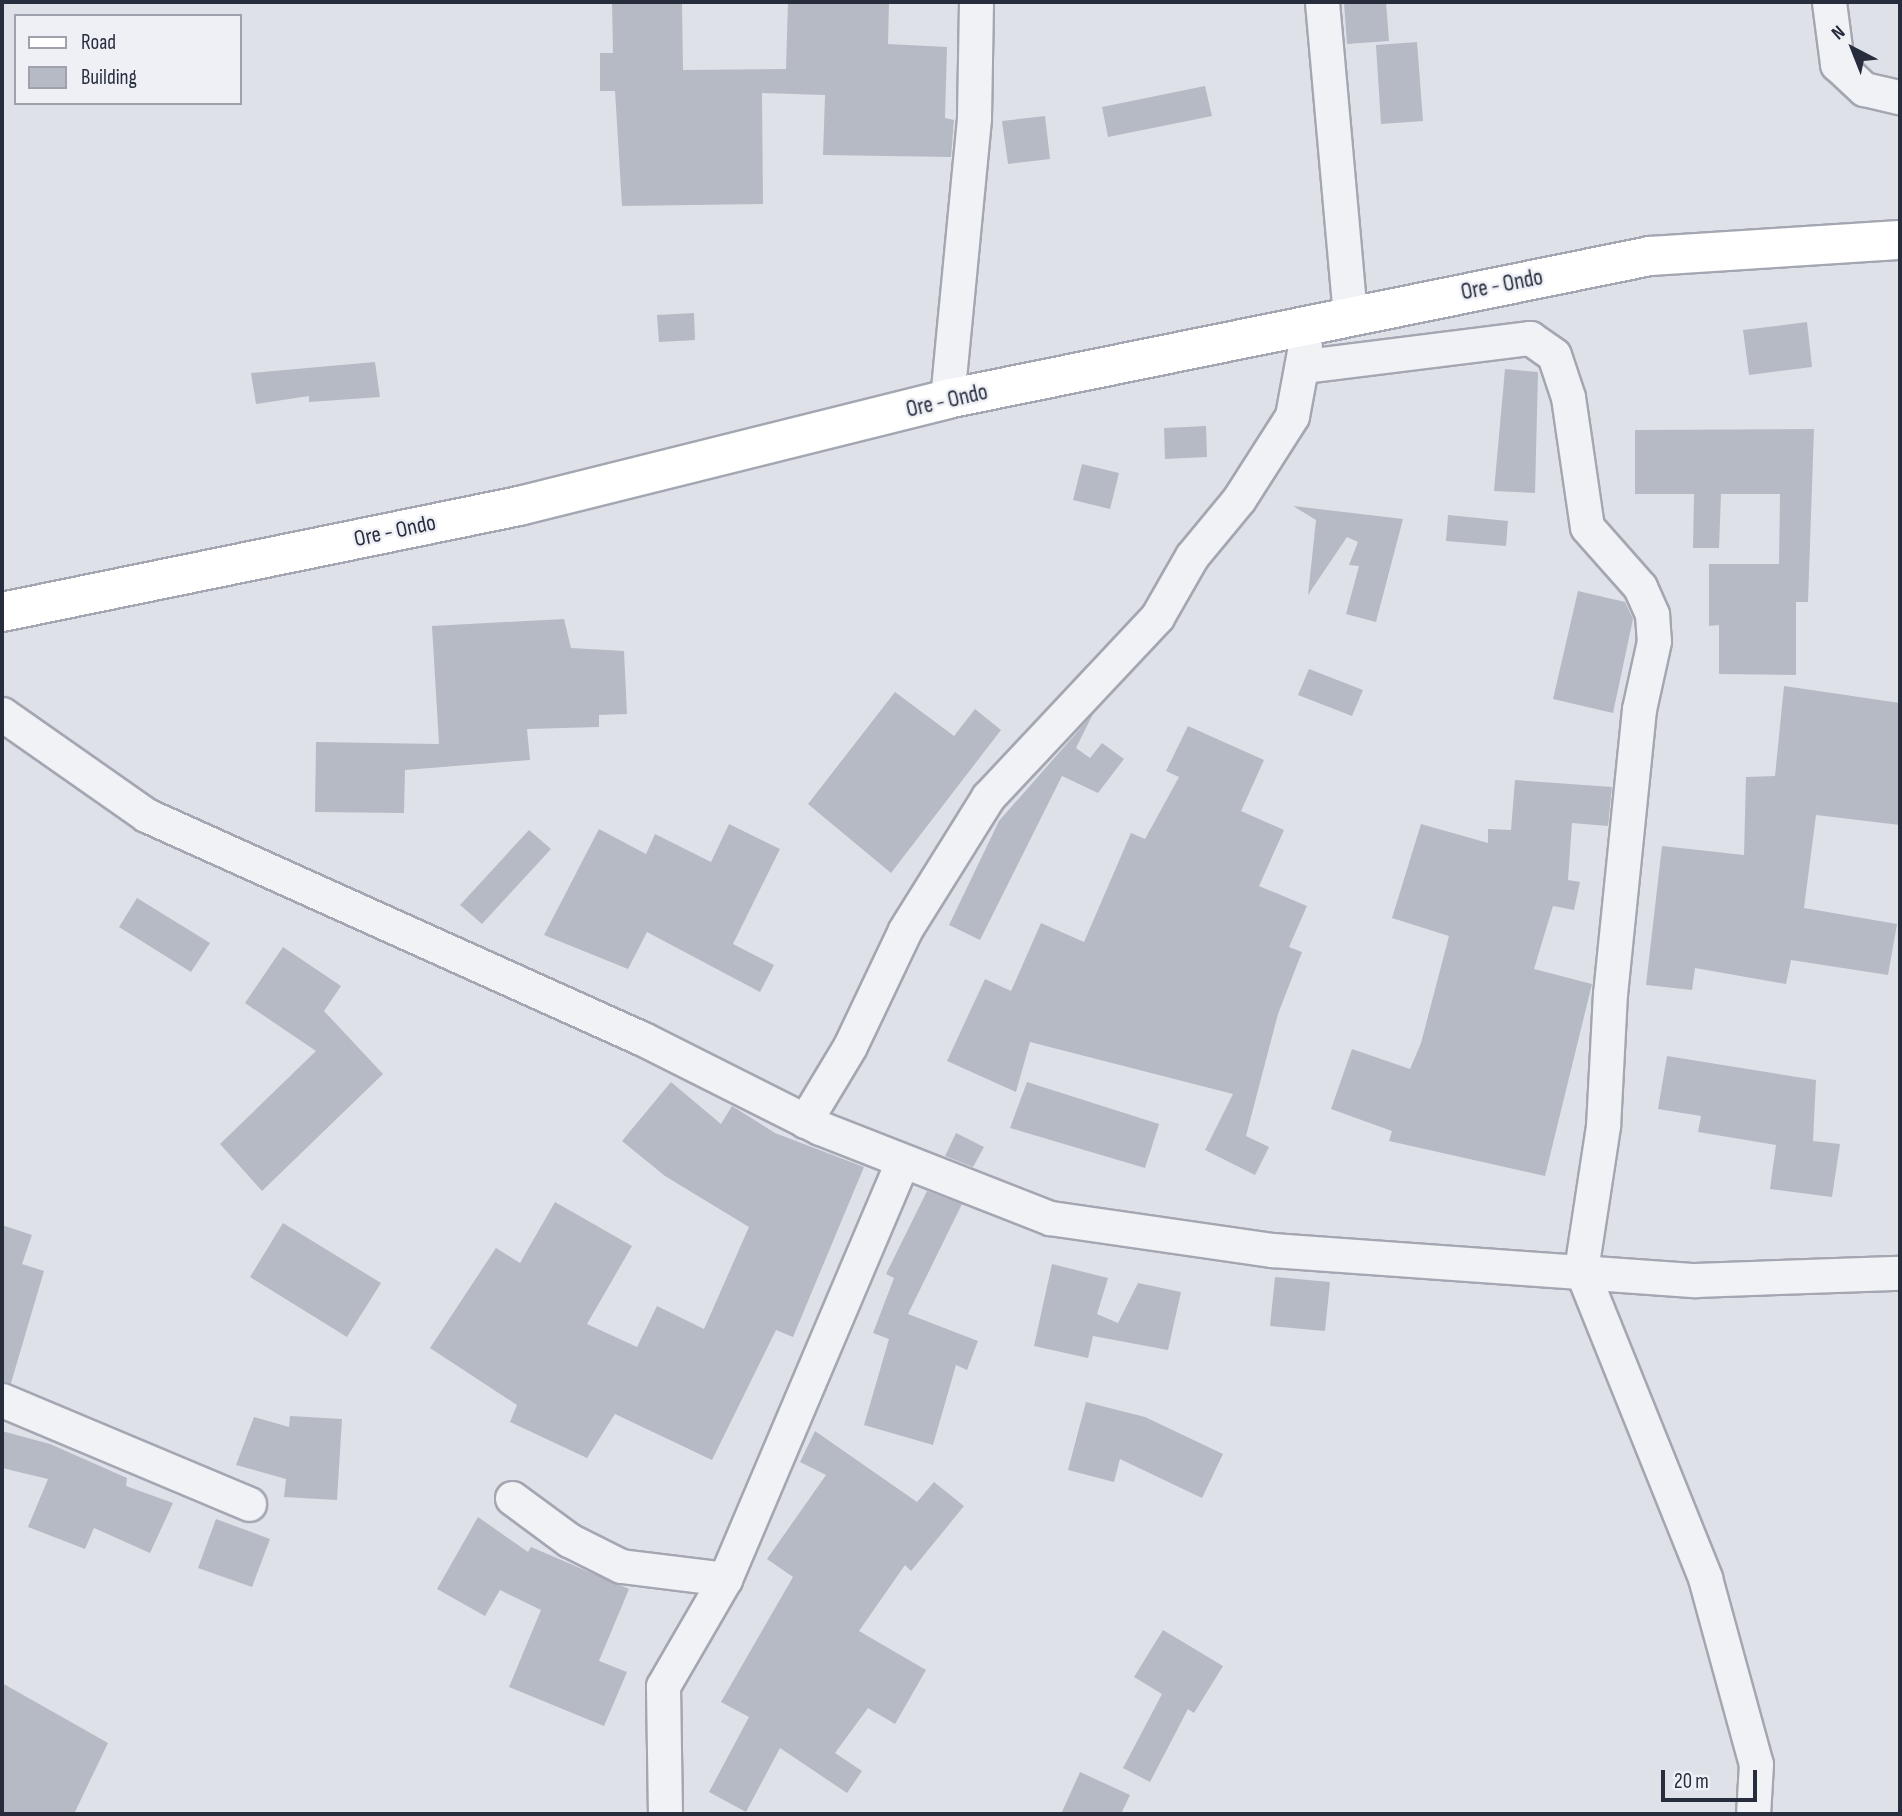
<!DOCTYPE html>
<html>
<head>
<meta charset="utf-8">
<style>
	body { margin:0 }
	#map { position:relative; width:1902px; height:1816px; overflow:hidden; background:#dfe1e8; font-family:"Sofia Sans Condensed",sans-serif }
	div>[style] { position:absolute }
	.building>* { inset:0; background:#b6bac4 }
	.roads { filter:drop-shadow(2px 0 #a4a7b2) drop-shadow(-2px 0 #a4a7b2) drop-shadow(0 2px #a4a7b2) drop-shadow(0 -2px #a4a7b2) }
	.street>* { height:33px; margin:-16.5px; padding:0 16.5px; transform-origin:16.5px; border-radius:16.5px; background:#f1f2f6 }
	.primary>* { height:38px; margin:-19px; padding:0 19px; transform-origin:19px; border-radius:19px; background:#fff }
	span { translate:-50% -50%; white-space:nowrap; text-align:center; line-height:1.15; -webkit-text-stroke:5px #eef0f5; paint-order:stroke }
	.street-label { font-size:23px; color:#282d3e }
	.frame { position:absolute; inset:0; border:4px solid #282d3e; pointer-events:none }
	.legend { position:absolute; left:14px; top:14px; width:228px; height:91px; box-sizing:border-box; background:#eef0f5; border:2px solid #9fa2ac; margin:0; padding:9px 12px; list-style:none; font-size:21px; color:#282d3e }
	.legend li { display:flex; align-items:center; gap:14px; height:35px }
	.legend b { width:35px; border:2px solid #9fa2ac }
	.north { position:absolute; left:1818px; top:14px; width:70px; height:70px; -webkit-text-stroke:5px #eef0f5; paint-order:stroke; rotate:318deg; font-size:19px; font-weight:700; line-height:28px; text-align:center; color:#282d3e }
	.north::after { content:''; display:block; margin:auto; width:24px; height:32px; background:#282d3e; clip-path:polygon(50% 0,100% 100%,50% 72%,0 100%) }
	.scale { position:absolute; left:1661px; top:1770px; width:96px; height:32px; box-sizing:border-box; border:4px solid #282d3e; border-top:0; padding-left:9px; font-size:21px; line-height:24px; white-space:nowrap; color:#282d3e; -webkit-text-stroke:5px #eef0f5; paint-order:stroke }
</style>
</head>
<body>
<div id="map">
	<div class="building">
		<div style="clip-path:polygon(612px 2px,682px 2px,683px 70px,786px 69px,788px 2px,889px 3px,888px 44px,947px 47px,945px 118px,954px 120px,951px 157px,823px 155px,825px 95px,762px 93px,763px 204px,622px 206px,615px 91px,600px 91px,600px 53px,613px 53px)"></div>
		<div style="clip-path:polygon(1344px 2px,1386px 2px,1389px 41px,1347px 44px)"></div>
		<div style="clip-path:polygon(1417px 42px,1423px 121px,1381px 124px,1376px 45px)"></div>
		<div style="clip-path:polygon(1205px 86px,1212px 116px,1108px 137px,1102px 107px)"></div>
		<div style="clip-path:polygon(1045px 116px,1050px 159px,1008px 164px,1002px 121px)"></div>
		<div style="clip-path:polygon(694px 313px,695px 340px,659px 342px,657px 315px)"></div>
		<div style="clip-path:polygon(1807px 322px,1812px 367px,1749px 375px,1743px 330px)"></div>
		<div style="clip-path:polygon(375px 362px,380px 397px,309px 402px,309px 396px,256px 404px,251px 373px)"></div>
		<div style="clip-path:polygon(1505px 369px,1538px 372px,1535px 493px,1494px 491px)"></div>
		<div style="clip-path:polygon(1206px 426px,1207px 457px,1165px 459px,1164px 428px)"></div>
		<div style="clip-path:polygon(1814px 429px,1808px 602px,1796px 602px,1796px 675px,1719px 674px,1719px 625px,1709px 626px,1709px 564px,1779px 564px,1780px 494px,1721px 494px,1719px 548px,1693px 548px,1694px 494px,1635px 494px,1635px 430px)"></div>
		<div style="clip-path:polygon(1082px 464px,1119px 473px,1110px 509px,1073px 500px)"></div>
		<div style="clip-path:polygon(1293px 506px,1403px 519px,1376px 622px,1346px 614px,1359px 566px,1349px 565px,1358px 542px,1347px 537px,1308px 595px,1316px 520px)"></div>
		<div style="clip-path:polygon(1448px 515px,1508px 521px,1506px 546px,1446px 541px)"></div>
		<div style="clip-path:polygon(1578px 591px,1625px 602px,1633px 619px,1613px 713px,1553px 699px)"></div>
		<div style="clip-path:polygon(564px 619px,571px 648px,624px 651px,627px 714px,599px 715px,599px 727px,527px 729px,530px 760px,405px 770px,404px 813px,315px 812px,316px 742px,439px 744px,432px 626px)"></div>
		<div style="clip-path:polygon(1309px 669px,1363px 690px,1352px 716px,1298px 695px)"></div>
		<div style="clip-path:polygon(1784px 686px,1900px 703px,1900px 825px,1816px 815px,1804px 908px,1897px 924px,1888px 975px,1791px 960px,1786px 984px,1695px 968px,1692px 990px,1646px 985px,1662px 846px,1744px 855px,1746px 777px,1775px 776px)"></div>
		<div style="clip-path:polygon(895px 692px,954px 736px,975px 709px,1001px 730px,891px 873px,808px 804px)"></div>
		<div style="clip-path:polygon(1093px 714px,1076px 748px,1090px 758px,1102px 743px,1124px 759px,1098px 793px,1062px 776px,980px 940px,949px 925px,999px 821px)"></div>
		<div style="clip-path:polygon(1188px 726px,1264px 760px,1241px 811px,1284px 830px,1259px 886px,1307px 906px,1289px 947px,1302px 952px,1278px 1014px,1246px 1136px,1269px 1147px,1255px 1175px,1205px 1150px,1233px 1094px,1030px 1042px,1016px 1092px,947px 1061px,985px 979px,1011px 991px,1041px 923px,1084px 942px,1131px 833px,1145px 839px,1179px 777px,1166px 771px)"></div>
		<div style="clip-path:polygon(1515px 780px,1612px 787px,1608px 826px,1572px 823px,1568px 880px,1580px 882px,1574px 910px,1553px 906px,1534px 969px,1592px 984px,1545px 1176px,1389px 1141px,1392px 1131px,1331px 1109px,1352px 1049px,1410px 1069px,1421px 1043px,1449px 936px,1392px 918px,1421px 824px,1488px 843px,1488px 829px,1511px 830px)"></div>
		<div style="clip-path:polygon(729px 824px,780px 849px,733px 944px,774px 965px,760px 992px,647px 932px,628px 969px,544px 935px,599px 829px,646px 854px,655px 834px,711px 862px)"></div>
		<div style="clip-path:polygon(529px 830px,551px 849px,482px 924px,460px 905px)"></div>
		<div style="clip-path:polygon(137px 898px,210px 943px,191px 972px,119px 927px)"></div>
		<div style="clip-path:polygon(283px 947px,341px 986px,324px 1011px,383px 1074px,262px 1191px,220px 1144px,316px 1051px,245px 1003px)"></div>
		<div style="clip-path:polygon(1667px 1056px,1816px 1080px,1813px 1141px,1840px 1144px,1832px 1197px,1770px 1189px,1776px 1145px,1698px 1132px,1701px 1116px,1658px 1109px)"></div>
		<div style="clip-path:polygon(671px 1082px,721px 1124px,732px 1106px,775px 1133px,864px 1167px,793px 1337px,776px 1330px,712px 1460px,615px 1414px,587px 1458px,510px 1422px,517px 1405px,430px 1348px,496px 1248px,520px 1263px,555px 1202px,632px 1246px,587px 1324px,637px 1347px,657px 1306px,704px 1329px,749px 1227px,665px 1176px,622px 1141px)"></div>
		<div style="clip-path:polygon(1027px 1082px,1159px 1124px,1145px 1168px,1010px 1128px)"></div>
		<div style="clip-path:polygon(956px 1133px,984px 1147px,973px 1167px,945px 1156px)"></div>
		<div style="clip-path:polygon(927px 1191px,962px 1204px,908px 1314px,978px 1341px,967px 1370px,956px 1365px,933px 1445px,864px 1425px,889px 1339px,873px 1333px,894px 1278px,886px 1274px)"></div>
		<div style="clip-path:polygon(283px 1223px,381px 1283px,347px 1337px,250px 1277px)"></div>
		<div style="clip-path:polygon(2px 1225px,32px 1235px,22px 1264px,44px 1271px,11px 1383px,2px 1381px)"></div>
		<div style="clip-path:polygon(1052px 1264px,1108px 1278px,1097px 1314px,1118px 1323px,1138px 1283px,1181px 1292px,1168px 1350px,1093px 1336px,1088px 1358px,1034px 1346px)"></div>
		<div style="clip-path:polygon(1275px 1277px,1330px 1282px,1325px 1331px,1270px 1326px)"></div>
		<div style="clip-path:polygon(1086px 1402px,1145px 1417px,1223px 1454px,1202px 1498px,1120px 1459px,1114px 1482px,1068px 1470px)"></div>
		<div style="clip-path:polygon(290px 1416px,342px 1419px,337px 1500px,284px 1497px,286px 1479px,236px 1465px,254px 1417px,289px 1427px)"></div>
		<div style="clip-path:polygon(2px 1431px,50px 1444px,127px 1478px,126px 1486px,173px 1503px,150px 1553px,94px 1528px,85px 1549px,28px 1527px,48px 1479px,2px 1468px)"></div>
		<div style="clip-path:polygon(815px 1431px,917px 1502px,934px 1482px,964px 1506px,911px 1571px,905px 1565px,859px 1631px,926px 1670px,895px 1724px,868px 1708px,835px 1753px,862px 1771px,847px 1793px,780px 1748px,746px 1812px,709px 1792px,749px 1717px,721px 1702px,793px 1577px,767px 1559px,826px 1475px,800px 1462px)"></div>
		<div style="clip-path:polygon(478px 1517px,528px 1552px,531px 1547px,629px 1589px,599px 1661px,627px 1672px,604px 1726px,509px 1687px,541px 1610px,500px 1590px,485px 1616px,437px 1589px)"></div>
		<div style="clip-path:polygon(216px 1519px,270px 1539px,252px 1587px,198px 1568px)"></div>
		<div style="clip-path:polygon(1163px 1630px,1223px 1666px,1194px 1713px,1188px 1709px,1150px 1782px,1123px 1768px,1162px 1694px,1134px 1677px)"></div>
		<div style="clip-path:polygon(2px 1683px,108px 1743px,74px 1814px,2px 1814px)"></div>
		<div style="clip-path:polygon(1080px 1772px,1130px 1795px,1121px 1814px,1061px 1814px)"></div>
	</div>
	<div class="roads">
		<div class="street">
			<div style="left:1322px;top:2px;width:314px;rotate:84.9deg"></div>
			<div style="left:1829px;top:2px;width:63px;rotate:82.6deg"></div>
			<div style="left:1837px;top:64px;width:37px;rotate:43deg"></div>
			<div style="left:1864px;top:89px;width:37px;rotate:13deg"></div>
			<div style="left:1305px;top:366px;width:227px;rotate:-7.1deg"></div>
			<div style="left:1530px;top:338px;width:29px;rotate:35deg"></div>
			<div style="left:1554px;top:355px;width:44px;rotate:71.6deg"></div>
			<div style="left:1568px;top:397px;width:131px;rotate:81.7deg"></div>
			<div style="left:1587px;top:527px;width:80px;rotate:48.5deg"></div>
			<div style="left:1640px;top:587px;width:30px;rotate:66deg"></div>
			<div style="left:1652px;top:614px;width:27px;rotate:86deg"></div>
			<div style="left:1654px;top:641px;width:70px;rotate:102.4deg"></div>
			<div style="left:1639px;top:709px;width:285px;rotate:95.8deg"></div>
			<div style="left:1610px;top:993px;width:133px;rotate:93deg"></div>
			<div style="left:1603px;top:1126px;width:145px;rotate:98.7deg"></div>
			<div style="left:1581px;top:1269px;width:333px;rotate:68.1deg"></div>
			<div style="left:1705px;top:1578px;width:193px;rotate:74.7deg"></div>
			<div style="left:1756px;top:1764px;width:50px;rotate:93.4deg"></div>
			<div style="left:947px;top:399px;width:283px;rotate:-84.5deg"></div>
			<div style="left:974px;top:117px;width:115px;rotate:-89deg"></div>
			<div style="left:2px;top:714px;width:176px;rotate:35deg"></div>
			<div style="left:146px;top:815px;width:545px;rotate:24.26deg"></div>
			<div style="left:643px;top:1039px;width:198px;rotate:26.7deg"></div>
			<div style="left:820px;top:1128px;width:247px;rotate:21.4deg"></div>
			<div style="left:1050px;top:1218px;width:224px;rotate:8.2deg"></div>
			<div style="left:1272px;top:1250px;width:424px;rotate:4.1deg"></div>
			<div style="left:1695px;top:1280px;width:205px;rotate:-2deg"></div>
			<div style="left:805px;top:1121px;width:87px;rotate:-59deg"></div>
			<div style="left:850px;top:1046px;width:128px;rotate:-64.6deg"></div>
			<div style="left:905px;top:930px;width:157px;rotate:-58deg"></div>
			<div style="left:988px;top:797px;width:247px;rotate:-46.8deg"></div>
			<div style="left:1157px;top:617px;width:70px;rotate:-60.2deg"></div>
			<div style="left:1192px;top:556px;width:74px;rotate:-50.5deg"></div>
			<div style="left:1239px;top:499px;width:98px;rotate:-57.4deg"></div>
			<div style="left:1292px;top:416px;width:71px;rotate:-79.5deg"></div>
			<div style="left:2px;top:1400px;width:268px;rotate:22.8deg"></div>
			<div style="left:512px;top:1498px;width:71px;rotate:36.4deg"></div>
			<div style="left:569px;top:1540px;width:58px;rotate:26.6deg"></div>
			<div style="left:621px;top:1566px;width:105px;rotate:7.1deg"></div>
			<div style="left:665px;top:1814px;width:128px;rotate:-90.9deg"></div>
			<div style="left:663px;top:1686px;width:124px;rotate:-59.9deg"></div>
			<div style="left:725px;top:1579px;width:453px;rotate:-67deg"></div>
		</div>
		<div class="primary">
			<div style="left:2px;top:612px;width:528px;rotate:-11.59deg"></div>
			<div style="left:519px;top:506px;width:441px;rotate:-14deg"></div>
			<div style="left:947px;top:399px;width:717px;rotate:-11.5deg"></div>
			<div style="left:1650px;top:256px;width:251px;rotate:-3.7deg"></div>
		</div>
	</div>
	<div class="street-label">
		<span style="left:1502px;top:285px;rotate:-11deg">Ore - Ondo</span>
		<span style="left:947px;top:401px;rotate:-13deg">Ore - Ondo</span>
		<span style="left:395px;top:531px;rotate:-12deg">Ore - Ondo</span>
	</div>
	<div class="frame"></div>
	<ul class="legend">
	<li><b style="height:9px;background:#fff"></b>Road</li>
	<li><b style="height:19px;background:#b6bac4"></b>Building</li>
	</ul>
	<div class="north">N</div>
	<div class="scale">20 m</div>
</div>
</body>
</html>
